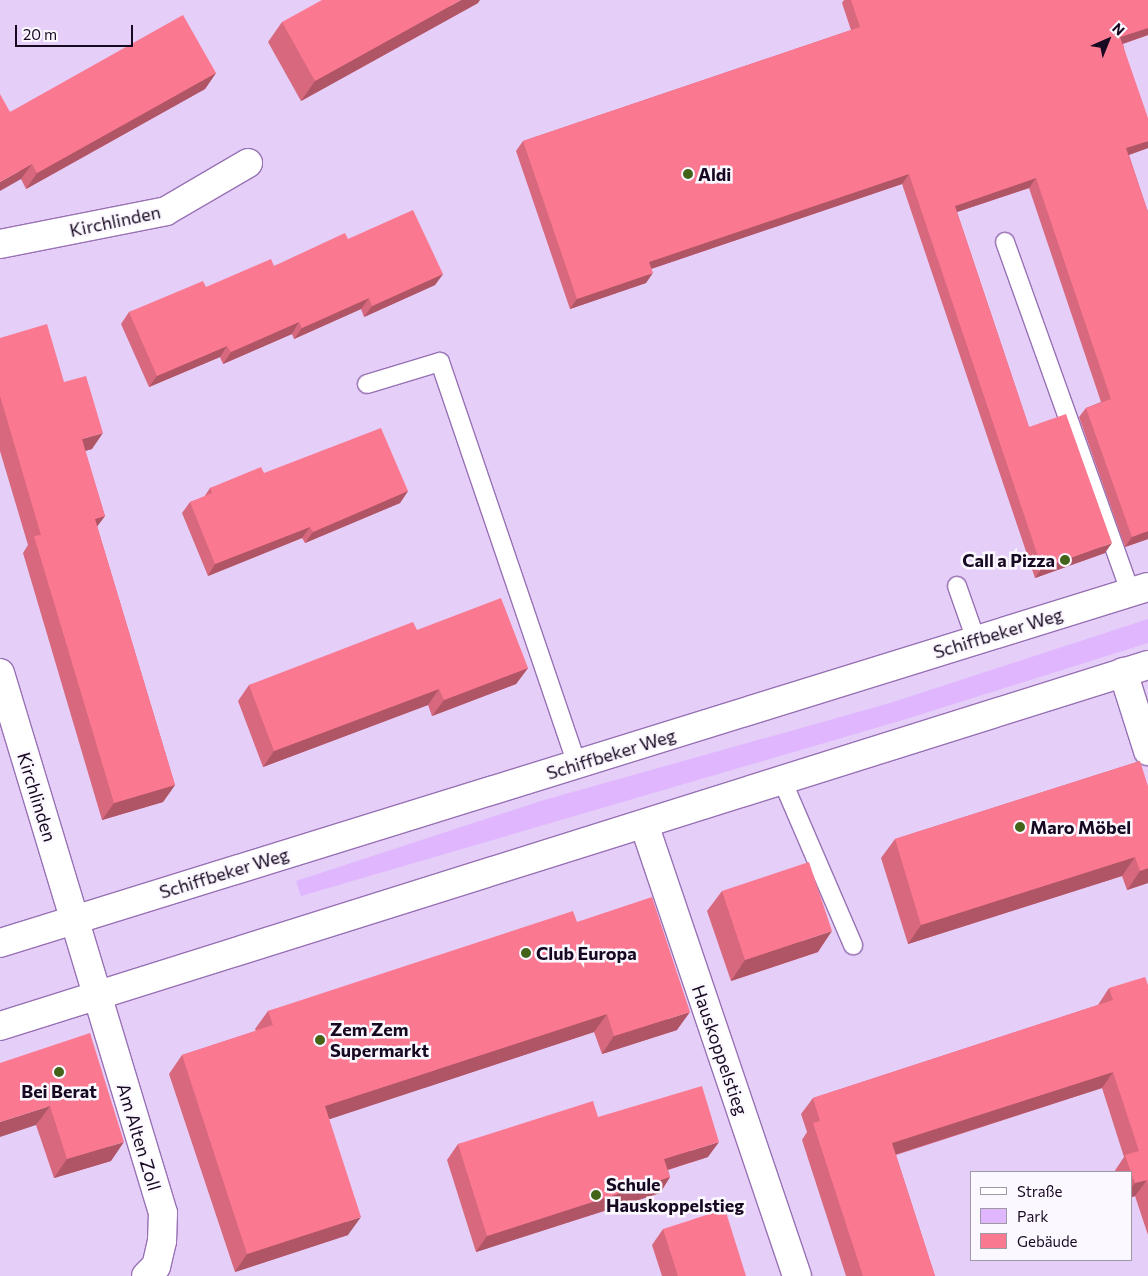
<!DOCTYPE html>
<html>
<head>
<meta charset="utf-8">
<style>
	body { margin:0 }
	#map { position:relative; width:1148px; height:1276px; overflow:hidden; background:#e5cef8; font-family:Commissioner,sans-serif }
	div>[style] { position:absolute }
	.green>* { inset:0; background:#e0b7fe }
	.roads { filter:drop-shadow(1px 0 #9872b4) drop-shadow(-1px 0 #9872b4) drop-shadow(0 1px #9872b4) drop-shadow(0 -1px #9872b4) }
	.lane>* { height:18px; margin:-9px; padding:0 9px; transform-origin:9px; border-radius:9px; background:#fff }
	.street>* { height:28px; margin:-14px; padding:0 14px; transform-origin:14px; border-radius:14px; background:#fff }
	.secondary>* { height:28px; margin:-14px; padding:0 14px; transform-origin:14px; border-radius:14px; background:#fff }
	.wall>* { inset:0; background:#d7687d }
	.shaded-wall>* { inset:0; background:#af5566 }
	.building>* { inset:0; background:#fa7991 }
	.dots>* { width:14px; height:14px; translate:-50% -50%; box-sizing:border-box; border:2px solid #fcf8ff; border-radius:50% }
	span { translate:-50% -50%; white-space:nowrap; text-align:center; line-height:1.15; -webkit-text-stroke:5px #fcf8ff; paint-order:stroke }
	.poi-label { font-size:18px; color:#180922; font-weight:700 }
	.left { translate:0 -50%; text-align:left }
	.right { translate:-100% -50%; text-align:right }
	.street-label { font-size:18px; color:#180922 }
	.legend { position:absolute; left:970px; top:1171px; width:162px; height:90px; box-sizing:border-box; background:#fcf8ff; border:1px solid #a198a7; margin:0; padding:6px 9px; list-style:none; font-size:15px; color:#180922 }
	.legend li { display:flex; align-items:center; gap:10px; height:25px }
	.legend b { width:25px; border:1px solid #a198a7 }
	.north { position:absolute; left:1083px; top:15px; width:50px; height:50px; -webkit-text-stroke:4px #fcf8ff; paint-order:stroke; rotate:44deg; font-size:14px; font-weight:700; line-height:20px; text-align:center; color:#180922 }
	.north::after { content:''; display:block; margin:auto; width:18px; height:22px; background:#180922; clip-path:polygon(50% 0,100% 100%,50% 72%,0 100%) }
	.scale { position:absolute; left:15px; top:25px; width:118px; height:22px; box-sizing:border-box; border:2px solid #180922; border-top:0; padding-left:6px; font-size:15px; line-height:18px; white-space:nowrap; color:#180922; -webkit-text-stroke:4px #fcf8ff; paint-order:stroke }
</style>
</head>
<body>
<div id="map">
	<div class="green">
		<div style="clip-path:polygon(1148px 619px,1148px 643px,903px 720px,301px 896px,296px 881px,544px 800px,890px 703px)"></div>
	</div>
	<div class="roads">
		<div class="lane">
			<div style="left:1005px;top:242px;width:372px;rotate:70.3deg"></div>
			<div style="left:367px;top:384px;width:76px;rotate:-16.8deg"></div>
			<div style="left:440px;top:362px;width:425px;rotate:71.2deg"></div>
			<div style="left:957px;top:586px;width:57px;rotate:70.6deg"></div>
			<div style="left:782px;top:780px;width:180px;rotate:66.7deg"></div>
		</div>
		<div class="street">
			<div style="left:0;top:244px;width:169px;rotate:-11.2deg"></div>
			<div style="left:166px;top:211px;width:95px;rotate:-30.3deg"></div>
			<div style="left:1123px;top:672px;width:83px;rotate:72.4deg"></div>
			<div style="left:0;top:673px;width:564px;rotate:73.2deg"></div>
			<div style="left:163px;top:1213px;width:28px;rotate:92deg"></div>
			<div style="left:162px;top:1241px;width:26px;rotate:103deg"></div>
			<div style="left:156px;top:1266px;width:14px;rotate:135deg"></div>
			<div style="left:644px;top:824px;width:477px;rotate:71.3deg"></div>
		</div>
		<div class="secondary">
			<div style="left:0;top:943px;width:1202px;rotate:-17.23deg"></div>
			<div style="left:0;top:1026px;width:1203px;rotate:-17.46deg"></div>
		</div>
	</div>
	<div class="wall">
		<div style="clip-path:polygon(844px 0,1148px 0,1148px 35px,1123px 44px,1148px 148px,1129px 155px,1148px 212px,1148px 539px,1125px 547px,1079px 417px,1086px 408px,1101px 402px,1029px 188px,957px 212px,1029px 427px,1105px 553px,1035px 578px,902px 184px,651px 269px,646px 283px,570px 309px,516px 151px,523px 141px,851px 30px,842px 3px)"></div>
		<div style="clip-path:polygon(478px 3px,301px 101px,268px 42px,282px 22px)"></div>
		<div style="clip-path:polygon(216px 73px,205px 89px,26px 189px,21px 179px,10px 112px)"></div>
		<div style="clip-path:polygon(348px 239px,443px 274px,435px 285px,364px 317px,361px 309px,294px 339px,292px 334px,223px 364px,220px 357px,149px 387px,121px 324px,129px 312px,274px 266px)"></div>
		<div style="clip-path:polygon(0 338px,92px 449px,85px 451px,105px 516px,97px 526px,175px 785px,163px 802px,102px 820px,23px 553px,28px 545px,0 451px)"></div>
		<div style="clip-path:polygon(264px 473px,408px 491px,400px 503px,305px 543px,302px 538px,208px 576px,182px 513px,190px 502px,204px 497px,210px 488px)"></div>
		<div style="clip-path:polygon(417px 630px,528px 668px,516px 684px,432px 716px,428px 705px,263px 767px,238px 701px,249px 685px)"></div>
		<div style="clip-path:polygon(1140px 761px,1148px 883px,1127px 890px,1122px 876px,908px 944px,881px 858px,895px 839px)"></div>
		<div style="clip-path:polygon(722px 891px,818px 952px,731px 981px,707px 911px)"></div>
		<div style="clip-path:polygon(577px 922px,677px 1030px,602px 1054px,594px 1032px,329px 1119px,348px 1235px,235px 1272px,169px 1074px,182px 1055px,256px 1031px,255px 1029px,268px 1011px)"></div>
		<div style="clip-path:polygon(1148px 985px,1148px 1235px,1135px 1196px,1132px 1197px,1132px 1172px,1114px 1172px,1124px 1157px,1102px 1088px,896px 1155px,935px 1276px,846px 1276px,802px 1140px,807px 1132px,801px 1114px,813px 1098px,1098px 1005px,1109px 988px)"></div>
		<div style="clip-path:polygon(90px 1033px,111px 1161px,54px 1178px,36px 1125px)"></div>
		<div style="clip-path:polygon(598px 1117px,708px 1157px,668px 1170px,670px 1177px,660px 1193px,476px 1252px,447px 1160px,458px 1144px)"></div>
		<div style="clip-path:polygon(663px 1229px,746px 1276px,662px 1276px,652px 1245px)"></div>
	</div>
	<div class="shaded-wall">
		<div style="clip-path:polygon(461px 0,480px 0,478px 3px,301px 101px,315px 81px)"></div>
		<div style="clip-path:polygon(1148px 28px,1148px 35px,1113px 47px,1120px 37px)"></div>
		<div style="clip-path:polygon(216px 73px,205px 89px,26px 189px,37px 173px)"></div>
		<div style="clip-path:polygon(1148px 141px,1148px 148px,1120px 158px,1126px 148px)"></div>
		<div style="clip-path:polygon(32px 164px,21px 179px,0 191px,0 182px)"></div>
		<div style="clip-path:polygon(909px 174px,902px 184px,642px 272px,649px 262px)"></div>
		<div style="clip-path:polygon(1036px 178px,1029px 188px,948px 215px,955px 206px)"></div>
		<div style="clip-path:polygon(653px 273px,646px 283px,570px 309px,577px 299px)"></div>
		<div style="clip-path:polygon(443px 274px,435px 285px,364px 317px,372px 306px)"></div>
		<div style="clip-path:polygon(369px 298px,361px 309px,294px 339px,302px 328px)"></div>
		<div style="clip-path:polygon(299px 322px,292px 334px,223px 364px,231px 352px)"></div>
		<div style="clip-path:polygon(227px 346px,220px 357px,149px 387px,157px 376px)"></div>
		<div style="clip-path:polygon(103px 433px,92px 449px,70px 455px,82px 439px)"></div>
		<div style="clip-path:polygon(408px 491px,400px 503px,305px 543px,313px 532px)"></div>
		<div style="clip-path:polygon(105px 516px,93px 532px,95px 519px)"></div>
		<div style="clip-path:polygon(310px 527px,302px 538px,208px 576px,215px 564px)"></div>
		<div style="clip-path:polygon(1148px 531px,1148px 539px,1125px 547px,1132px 537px)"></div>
		<div style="clip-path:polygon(1112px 543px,1105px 553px,1035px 578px,1042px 568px)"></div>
		<div style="clip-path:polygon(528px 668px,516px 684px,432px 716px,444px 700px)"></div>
		<div style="clip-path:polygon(439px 689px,428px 705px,263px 767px,274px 751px)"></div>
		<div style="clip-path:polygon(175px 785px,163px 802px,102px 820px,114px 803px)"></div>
		<div style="clip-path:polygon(1135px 857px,1122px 876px,908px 944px,921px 925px)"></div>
		<div style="clip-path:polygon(1148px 868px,1148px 883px,1127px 890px,1140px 871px)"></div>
		<div style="clip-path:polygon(832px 931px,818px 952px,731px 981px,745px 960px)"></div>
		<div style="clip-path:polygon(690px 1012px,677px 1030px,602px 1054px,614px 1036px)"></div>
		<div style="clip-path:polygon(607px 1014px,594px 1032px,312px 1125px,325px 1106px)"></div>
		<div style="clip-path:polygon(1113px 1072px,1102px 1088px,881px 1159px,892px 1143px)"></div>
		<div style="clip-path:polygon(50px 1106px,36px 1125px,0 1137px,0 1122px)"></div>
		<div style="clip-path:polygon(124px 1142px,111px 1161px,54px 1178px,67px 1159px)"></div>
		<div style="clip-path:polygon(719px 1142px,708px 1157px,654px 1174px,664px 1159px)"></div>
		<div style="clip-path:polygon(670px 1177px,660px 1193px,476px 1252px,487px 1236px)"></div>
		<div style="clip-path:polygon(1147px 1180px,1135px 1196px,1132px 1197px,1132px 1187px,1135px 1183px)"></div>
		<div style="clip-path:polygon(361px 1217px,348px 1235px,235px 1272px,247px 1254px)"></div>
	</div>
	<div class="building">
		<div style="clip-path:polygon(322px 0,461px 0,315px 81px,282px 22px)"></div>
		<div style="clip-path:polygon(851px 0,1148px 0,1148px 28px,1120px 37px,1148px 118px,1148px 141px,1126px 148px,1148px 212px,1148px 531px,1132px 537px,1086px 408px,1111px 399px,1036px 178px,955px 206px,1029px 427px,1066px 414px,1112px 543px,1042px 568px,909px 174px,649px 262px,653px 273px,577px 299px,523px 141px,860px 27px)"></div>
		<div style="clip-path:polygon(183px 15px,216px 73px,37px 173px,32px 164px,0 182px,0 94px,10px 112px)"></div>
		<div style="clip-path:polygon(413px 210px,443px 274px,372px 306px,369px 298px,302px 328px,299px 322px,231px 352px,227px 346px,157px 376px,129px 312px,203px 281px,206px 287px,271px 259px,274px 266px,345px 233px,348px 239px)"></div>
		<div style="clip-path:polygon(47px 324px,64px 382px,86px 376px,103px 433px,82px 439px,105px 516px,95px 519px,175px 785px,114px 803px,34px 536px,41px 535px,0 396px,0 338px)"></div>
		<div style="clip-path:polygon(381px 428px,408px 491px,313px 532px,310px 527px,215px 564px,190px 502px,212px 493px,210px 488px,261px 467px,264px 473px)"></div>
		<div style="clip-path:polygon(501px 598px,528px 668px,444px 700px,439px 689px,274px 751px,249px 685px,413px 622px,417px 630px)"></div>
		<div style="clip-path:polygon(1140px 761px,1148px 786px,1148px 868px,1140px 871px,1135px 857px,921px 925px,895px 839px)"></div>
		<div style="clip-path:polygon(809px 862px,832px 931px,745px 960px,722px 891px)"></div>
		<div style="clip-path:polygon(652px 897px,690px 1012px,614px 1036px,607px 1014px,325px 1106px,361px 1217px,247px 1254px,182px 1055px,273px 1025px,268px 1011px,573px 911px,577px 922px)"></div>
		<div style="clip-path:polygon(1145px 977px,1148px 985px,1148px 1184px,1147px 1180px,1135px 1183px,1132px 1175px,1132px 1172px,1131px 1172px,1125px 1155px,1139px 1151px,1113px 1072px,892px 1143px,935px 1276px,863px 1276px,813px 1123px,820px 1121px,813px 1098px,1113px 1000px,1109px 988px)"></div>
		<div style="clip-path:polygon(90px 1033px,124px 1142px,67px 1159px,50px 1106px,0 1122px,0 1063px)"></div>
		<div style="clip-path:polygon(702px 1086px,719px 1142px,664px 1159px,670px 1177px,487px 1236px,458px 1144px,593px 1101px,598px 1117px)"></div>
		<div style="clip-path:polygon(725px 1209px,746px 1276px,678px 1276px,663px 1229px)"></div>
	</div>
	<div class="dots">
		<div style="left:688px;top:174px;background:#436319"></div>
		<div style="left:1065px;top:560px;background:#436319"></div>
		<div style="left:1020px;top:827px;background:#436319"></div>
		<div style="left:526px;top:953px;background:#436319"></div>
		<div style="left:320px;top:1040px;background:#436319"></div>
		<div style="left:59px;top:1072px;background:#436319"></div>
		<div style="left:596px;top:1195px;background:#436319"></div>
	</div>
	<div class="poi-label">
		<span class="left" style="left:698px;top:174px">Aldi</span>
		<span class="right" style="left:1055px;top:560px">Call a Pizza</span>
		<span class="left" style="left:1030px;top:827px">Maro Möbel</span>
		<span class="left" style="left:536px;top:953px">Club Europa</span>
		<span class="left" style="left:330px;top:1040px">Zem Zem<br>Supermarkt</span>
		<span style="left:59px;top:1091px">Bei Berat</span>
		<span class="left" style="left:606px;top:1195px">Schule<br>Hauskoppelstieg</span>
	</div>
	<div class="street-label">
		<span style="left:115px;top:221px;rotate:-12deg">Kirchlinden</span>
		<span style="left:998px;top:633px;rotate:-17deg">Schiffbeker Weg</span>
		<span style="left:611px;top:754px;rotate:-17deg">Schiffbeker Weg</span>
		<span style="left:37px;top:797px;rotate:73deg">Kirchlinden</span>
		<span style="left:224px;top:873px;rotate:-17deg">Schiffbeker Weg</span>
		<span style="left:720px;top:1050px;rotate:71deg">Hauskoppelstieg</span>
		<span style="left:139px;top:1137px;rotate:73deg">Am Alten Zoll</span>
	</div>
	<ul class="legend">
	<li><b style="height:6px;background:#fff"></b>Straße</li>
	<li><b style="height:14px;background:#e0b7fe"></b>Park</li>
	<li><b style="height:14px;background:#fa7991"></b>Gebäude</li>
	</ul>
	<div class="north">N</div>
	<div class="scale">20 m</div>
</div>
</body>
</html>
